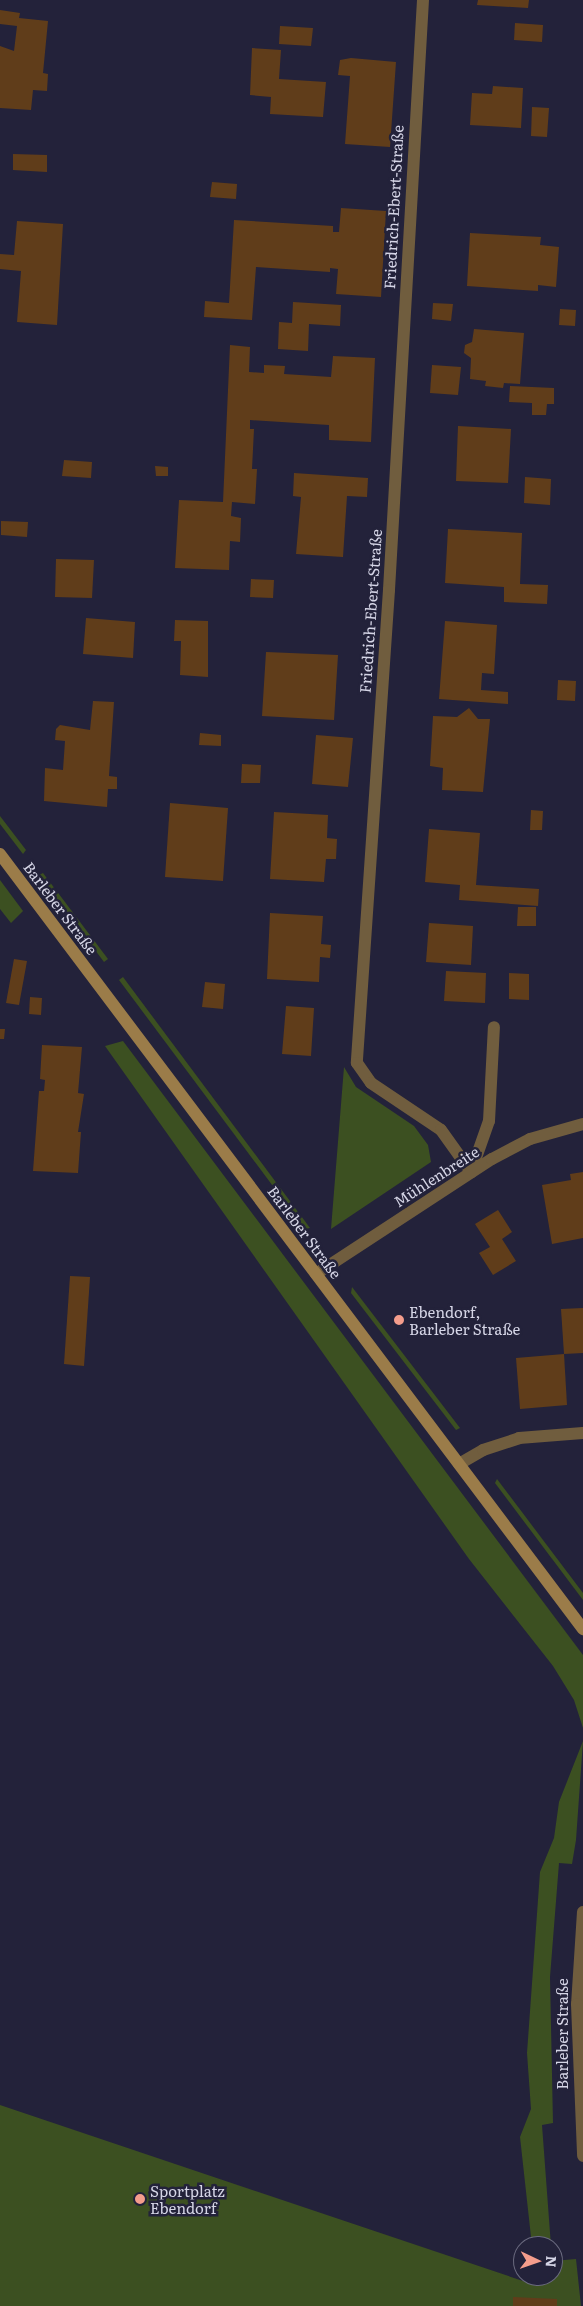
<!DOCTYPE html>
<html>
<head>
<meta charset="utf-8">
<style>
	body { margin:0 }
	#map { position:relative; width:583px; height:2306px; overflow:hidden; background:#23223a; font-family:Literata,serif }
	div>[style] { position:absolute }
	.green>* { inset:0; background:#3c5021 }
	.building>* { inset:0; background:#603d1a }
	.lane>* { height:12px; margin:-6px; padding:0 6px; transform-origin:6px; border-radius:6px; background:#705d3e }
	.street>* { height:12px; margin:-6px; padding:0 6px; transform-origin:6px; border-radius:6px; background:#705d3e }
	.secondary>* { height:12px; margin:-6px; padding:0 6px; transform-origin:6px; border-radius:6px; background:#9b7c49 }
	.dots>* { width:14px; height:14px; translate:-50% -50%; box-sizing:border-box; border:2px solid #23223a; border-radius:50% }
	span { translate:-50% -50%; white-space:nowrap; text-align:center; line-height:1.15; -webkit-text-stroke:5px #23223a; paint-order:stroke }
	.street-label { font-size:15px; color:#d5d5e6 }
	.poi-label { font-size:15px; color:#d5d5e6 }
	.left { translate:0 -50%; text-align:left }
	.north { position:absolute; left:513px; top:2236px; width:50px; height:50px; box-sizing:border-box; background:#23223a; border:1px solid #6a6a7f; border-radius:50%; rotate:93deg; font-size:14px; font-weight:700; line-height:20px; text-align:center; color:#d5d5e6 }
	.north::after { content:''; display:block; margin:auto; width:18px; height:22px; background:#f49d8c; clip-path:polygon(50% 0,100% 100%,50% 72%,0 100%) }
</style>
</head>
<body>
<div id="map">
	<div class="green">
		<div style="clip-path:polygon(0 816px,26px 850px,23px 854px,0 824px)"></div>
		<div style="clip-path:polygon(43px 873px,108px 959px,104px 962px,39px 875px)"></div>
		<div style="clip-path:polygon(0 880px,23px 911px,11px 923px,0 909px)"></div>
		<div style="clip-path:polygon(123px 977px,310px 1228px,305px 1229px,119px 980px)"></div>
		<div style="clip-path:polygon(123px 1041px,583px 1655px,583px 1728px,574px 1700px,553px 1666px,469px 1559px,105px 1046px)"></div>
		<div style="clip-path:polygon(344px 1067px,356px 1087px,414px 1126px,428px 1145px,431px 1162px,331px 1229px)"></div>
		<div style="clip-path:polygon(352px 1287px,460px 1428px,456px 1430px,351px 1293px)"></div>
		<div style="clip-path:polygon(497px 1479px,583px 1593px,583px 1600px,495px 1483px)"></div>
		<div style="clip-path:polygon(583px 1741px,576px 1840px,572px 1864px,559px 1863px,550px 1977px,553px 2123px,542px 2125px,551px 2246px,532px 2246px,520px 2137px,531px 2109px,527px 2053px,540px 1872px,554px 1838px,559px 1802px)"></div>
		<div style="clip-path:polygon(0 2105px,538px 2286px,536px 2276px,553px 2276px,553px 2261px,576px 2259px,581px 2306px,0 2306px)"></div>
	</div>
	<div class="building">
		<div style="clip-path:polygon(478px 0,529px 0,528px 8px,477px 5px)"></div>
		<div style="clip-path:polygon(0 10px,20px 13px,19px 18px,48px 21px,43px 73px,48px 74px,47px 91px,33px 90px,31px 110px,0 108px,0 46px,14px 51px,17px 26px,0 24px)"></div>
		<div style="clip-path:polygon(515px 23px,543px 25px,542px 42px,514px 40px)"></div>
		<div style="clip-path:polygon(280px 26px,313px 28px,311px 46px,279px 44px)"></div>
		<div style="clip-path:polygon(252px 48px,281px 50px,279px 79px,326px 82px,323px 117px,270px 114px,271px 97px,250px 95px)"></div>
		<div style="clip-path:polygon(351px 58px,396px 62px,390px 147px,345px 144px,350px 76px,338px 75px,340px 60px)"></div>
		<div style="clip-path:polygon(493px 86px,523px 88px,521px 128px,470px 125px,472px 93px,492px 94px)"></div>
		<div style="clip-path:polygon(532px 107px,549px 108px,547px 137px,531px 136px)"></div>
		<div style="clip-path:polygon(13px 154px,47px 155px,47px 172px,13px 170px)"></div>
		<div style="clip-path:polygon(212px 182px,237px 184px,236px 199px,210px 197px)"></div>
		<div style="clip-path:polygon(341px 208px,386px 211px,381px 297px,336px 294px,338px 269px,330px 268px,330px 272px,256px 267px,252px 320px,204px 317px,205px 301px,229px 303px,234px 220px,333px 226px,333px 232px,339px 232px)"></div>
		<div style="clip-path:polygon(17px 221px,63px 224px,57px 325px,17px 322px,21px 271px,0 269px,0 254px,14px 255px)"></div>
		<div style="clip-path:polygon(470px 233px,541px 237px,540px 245px,559px 247px,556px 287px,538px 285px,538px 291px,467px 286px)"></div>
		<div style="clip-path:polygon(293px 302px,341px 305px,340px 326px,309px 324px,308px 351px,278px 349px,279px 322px,292px 323px)"></div>
		<div style="clip-path:polygon(433px 303px,453px 304px,451px 321px,432px 319px)"></div>
		<div style="clip-path:polygon(560px 309px,576px 310px,575px 326px,559px 325px)"></div>
		<div style="clip-path:polygon(474px 329px,524px 333px,520px 384px,504px 383px,503px 388px,485px 386px,486px 381px,470px 379px,471px 358px,464px 353px,465px 345px,472px 342px)"></div>
		<div style="clip-path:polygon(230px 345px,250px 347px,249px 372px,264px 373px,264px 365px,285px 366px,284px 374px,331px 377px,333px 356px,375px 358px,371px 442px,329px 440px,329px 425px,250px 420px,250px 429px,254px 429px,252px 469px,257px 469px,255px 504px,232px 502px,231px 516px,241px 518px,240px 542px,230px 541px,229px 570px,175px 568px,179px 500px,223px 502px)"></div>
		<div style="clip-path:polygon(432px 365px,461px 367px,458px 395px,430px 393px)"></div>
		<div style="clip-path:polygon(510px 386px,554px 388px,554px 404px,547px 404px,546px 415px,532px 415px,532px 403px,509px 402px)"></div>
		<div style="clip-path:polygon(458px 426px,511px 429px,508px 483px,456px 481px)"></div>
		<div style="clip-path:polygon(64px 460px,92px 462px,91px 478px,62px 476px)"></div>
		<div style="clip-path:polygon(155px 466px,168px 467px,168px 476px,156px 476px)"></div>
		<div style="clip-path:polygon(294px 473px,368px 478px,367px 497px,347px 496px,343px 557px,296px 554px,301px 497px,293px 496px)"></div>
		<div style="clip-path:polygon(525px 477px,551px 479px,550px 505px,524px 503px)"></div>
		<div style="clip-path:polygon(1px 521px,28px 522px,27px 537px,1px 535px)"></div>
		<div style="clip-path:polygon(448px 529px,522px 533px,520px 584px,548px 585px,547px 604px,504px 602px,504px 587px,445px 583px)"></div>
		<div style="clip-path:polygon(56px 559px,94px 560px,92px 598px,55px 597px)"></div>
		<div style="clip-path:polygon(251px 579px,274px 580px,273px 598px,250px 597px)"></div>
		<div style="clip-path:polygon(86px 618px,135px 622px,133px 658px,83px 654px)"></div>
		<div style="clip-path:polygon(175px 620px,208px 621px,208px 677px,180px 675px,181px 641px,174px 641px)"></div>
		<div style="clip-path:polygon(445px 621px,497px 625px,494px 674px,482px 673px,481px 690px,508px 692px,508px 704px,439px 699px)"></div>
		<div style="clip-path:polygon(266px 652px,338px 655px,334px 720px,262px 716px)"></div>
		<div style="clip-path:polygon(558px 680px,576px 681px,575px 701px,557px 700px)"></div>
		<div style="clip-path:polygon(93px 701px,114px 702px,109px 776px,117px 777px,117px 789px,108px 789px,107px 807px,44px 801px,45px 768px,63px 770px,65px 741px,55px 740px,56px 729px,60px 725px,90px 730px)"></div>
		<div style="clip-path:polygon(469px 708px,478px 719px,490px 719px,483px 792px,442px 790px,443px 768px,430px 766px,433px 716px,457px 717px)"></div>
		<div style="clip-path:polygon(200px 733px,221px 735px,221px 746px,199px 745px)"></div>
		<div style="clip-path:polygon(316px 735px,353px 738px,348px 787px,312px 784px)"></div>
		<div style="clip-path:polygon(242px 764px,261px 765px,260px 783px,241px 783px)"></div>
		<div style="clip-path:polygon(170px 803px,228px 808px,223px 881px,165px 877px)"></div>
		<div style="clip-path:polygon(531px 810px,543px 811px,542px 830px,530px 830px)"></div>
		<div style="clip-path:polygon(274px 812px,328px 815px,327px 838px,337px 839px,336px 859px,326px 859px,324px 882px,270px 879px)"></div>
		<div style="clip-path:polygon(429px 829px,480px 833px,476px 885px,539px 889px,538px 906px,459px 900px,460px 885px,425px 882px)"></div>
		<div style="clip-path:polygon(518px 907px,536px 907px,536px 926px,517px 926px)"></div>
		<div style="clip-path:polygon(270px 913px,323px 916px,321px 944px,331px 945px,330px 958px,320px 957px,319px 982px,267px 979px)"></div>
		<div style="clip-path:polygon(429px 923px,473px 926px,471px 965px,426px 962px)"></div>
		<div style="clip-path:polygon(14px 959px,27px 961px,19px 1005px,6px 1003px)"></div>
		<div style="clip-path:polygon(446px 971px,486px 973px,485px 1003px,444px 1001px)"></div>
		<div style="clip-path:polygon(509px 973px,529px 974px,529px 1000px,509px 999px)"></div>
		<div style="clip-path:polygon(205px 982px,225px 984px,223px 1009px,202px 1007px)"></div>
		<div style="clip-path:polygon(30px 997px,42px 998px,41px 1015px,29px 1014px)"></div>
		<div style="clip-path:polygon(286px 1006px,314px 1008px,311px 1056px,282px 1054px)"></div>
		<div style="clip-path:polygon(0 1029px,5px 1029px,4px 1039px,0 1039px)"></div>
		<div style="clip-path:polygon(42px 1045px,82px 1047px,78px 1093px,84px 1094px,78px 1132px,81px 1132px,78px 1173px,33px 1171px,39px 1091px,44px 1091px,45px 1080px,40px 1079px)"></div>
		<div style="clip-path:polygon(583px 1172px,583px 1238px,552px 1244px,542px 1185px,571px 1180px,570px 1174px)"></div>
		<div style="clip-path:polygon(498px 1210px,512px 1232px,502px 1239px,516px 1261px,493px 1275px,479px 1253px,490px 1247px,475px 1224px)"></div>
		<div style="clip-path:polygon(70px 1276px,90px 1277px,84px 1366px,64px 1364px)"></div>
		<div style="clip-path:polygon(583px 1308px,583px 1353px,564px 1354px,561px 1309px)"></div>
		<div style="clip-path:polygon(564px 1354px,567px 1405px,520px 1409px,516px 1358px)"></div>
		<div style="clip-path:polygon(513px 2297px,557px 2299px,557px 2306px,513px 2306px)"></div>
	</div>
	<div class="lane">
		<div style="left:471px;top:1172px;width:54px;rotate:-70.6deg"></div>
		<div style="left:489px;top:1121px;width:94px;rotate:-87deg"></div>
	</div>
	<div class="street">
		<div style="left:423px;top:0;width:591px;rotate:93.3deg"></div>
		<div style="left:389px;top:590px;width:474px;rotate:93.9deg"></div>
		<div style="left:357px;top:1063px;width:24px;rotate:55deg"></div>
		<div style="left:371px;top:1083px;width:84px;rotate:33.9deg"></div>
		<div style="left:441px;top:1130px;width:52px;rotate:54.5deg"></div>
		<div style="left:316px;top:1274px;width:210px;rotate:-33.2deg"></div>
		<div style="left:492px;top:1159px;width:43px;rotate:-27.8deg"></div>
		<div style="left:530px;top:1139px;width:55px;rotate:-15.8deg"></div>
		<div style="left:459px;top:1464px;width:28px;rotate:-30deg"></div>
		<div style="left:483px;top:1450px;width:38px;rotate:-18deg"></div>
		<div style="left:519px;top:1438px;width:64px;rotate:-4.5deg"></div>
		<div style="left:583px;top:1912px;width:92px;rotate:93.7deg"></div>
		<div style="left:577px;top:2004px;width:152px;rotate:87.7deg"></div>
	</div>
	<div class="secondary">
		<div style="left:0;top:854px;width:970px;rotate:53.05deg"></div>
	</div>
	<div class="dots">
		<div style="left:399px;top:1320px;background:#f49d8c"></div>
		<div style="left:140px;top:2199px;background:#f49d8c"></div>
	</div>
	<div class="street-label">
		<span style="left:393px;top:207px;rotate:-87deg">Friedrich-Ebert-Straße</span>
		<span style="left:370px;top:611px;rotate:-86deg">Friedrich-Ebert-Straße</span>
		<span style="left:61px;top:908px;rotate:53deg">Barleber Straße</span>
		<span style="left:436px;top:1176px;rotate:-33deg">Mühlenbreite</span>
		<span style="left:305px;top:1232px;rotate:53deg">Barleber Straße</span>
		<span style="left:562px;top:2034px;rotate:-90deg">Barleber Straße</span>
	</div>
	<div class="poi-label">
		<span class="left" style="left:409px;top:1320px">Ebendorf,<br>Barleber Straße</span>
		<span class="left" style="left:150px;top:2199px">Sportplatz<br>Ebendorf</span>
	</div>
	<div class="north">N</div>
</div>
</body>
</html>
